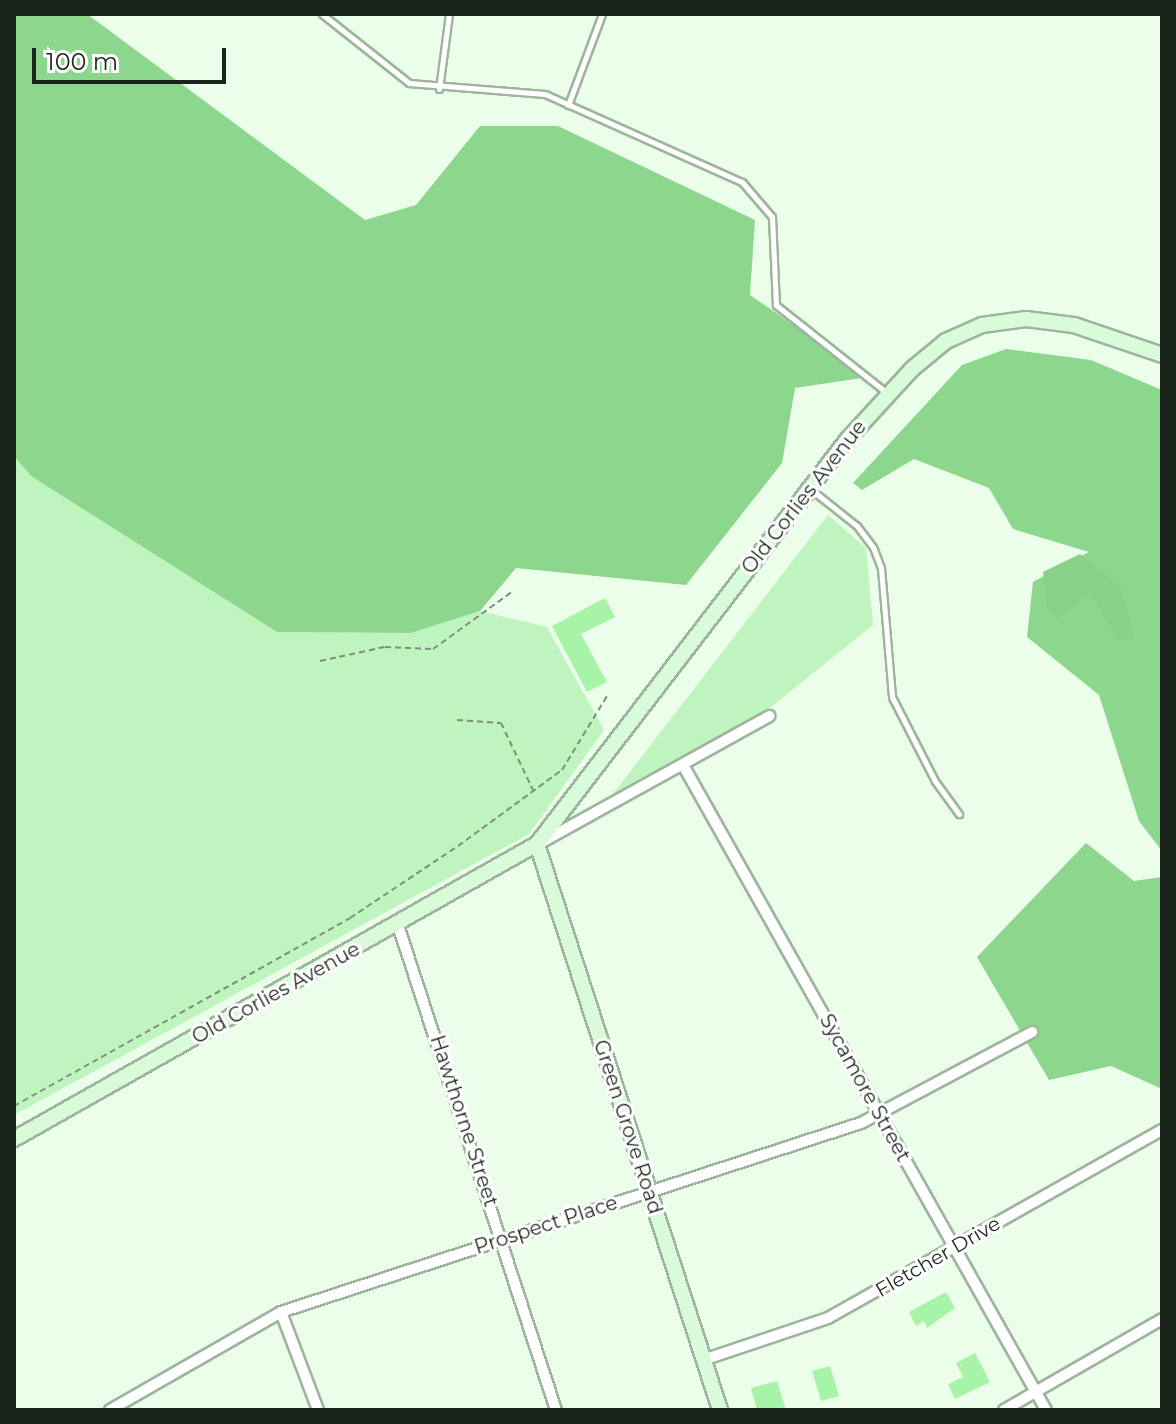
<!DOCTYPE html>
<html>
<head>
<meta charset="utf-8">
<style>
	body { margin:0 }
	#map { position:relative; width:1176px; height:1424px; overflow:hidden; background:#eafee9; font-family:Montserrat,sans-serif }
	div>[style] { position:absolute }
	.green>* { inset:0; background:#c0f4bf }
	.forest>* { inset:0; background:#8cd78d }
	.water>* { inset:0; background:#87d288 }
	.building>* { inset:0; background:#a7f3a7 }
	.path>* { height:2px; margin-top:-1px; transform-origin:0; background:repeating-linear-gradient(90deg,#7e8d7e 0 6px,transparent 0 10px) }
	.roads { filter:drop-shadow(2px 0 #9cb59c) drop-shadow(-2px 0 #9cb59c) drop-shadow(0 2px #9cb59c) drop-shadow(0 -2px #9cb59c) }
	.lane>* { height:5px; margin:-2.5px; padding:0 2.5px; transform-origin:2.5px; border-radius:2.5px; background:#fff }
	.street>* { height:10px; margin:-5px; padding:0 5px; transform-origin:5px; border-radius:5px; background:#fff }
	.secondary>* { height:14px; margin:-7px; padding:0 7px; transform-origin:7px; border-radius:7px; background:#d9fbda }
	span { translate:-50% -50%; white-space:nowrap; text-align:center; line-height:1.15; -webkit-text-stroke:6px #fff; paint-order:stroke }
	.street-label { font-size:20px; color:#1b241b }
	.frame { position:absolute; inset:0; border:16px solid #1b241b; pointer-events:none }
	.scale { position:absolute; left:32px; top:48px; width:194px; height:36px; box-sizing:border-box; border:4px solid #1b241b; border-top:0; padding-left:10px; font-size:24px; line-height:28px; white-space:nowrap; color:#1b241b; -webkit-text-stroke:6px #fff; paint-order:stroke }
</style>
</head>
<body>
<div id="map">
	<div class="green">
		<div style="clip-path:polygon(14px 456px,31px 476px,277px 632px,411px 633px,480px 611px,547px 627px,604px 730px,529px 834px,14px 1115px)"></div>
		<div style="clip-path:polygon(828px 515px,866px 548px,873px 625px,751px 723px,606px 803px)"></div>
	</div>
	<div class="forest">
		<div style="clip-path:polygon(14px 14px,87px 14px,365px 220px,416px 205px,480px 126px,558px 126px,755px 220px,750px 295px,868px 377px,795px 388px,782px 463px,686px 585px,516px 568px,480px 611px,411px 633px,277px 632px,31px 476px,14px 456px)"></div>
		<div style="clip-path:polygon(1006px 349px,1091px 360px,1162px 390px,1162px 851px,1139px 821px,1099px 695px,1027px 637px,1033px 582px,1089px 552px,1013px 529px,989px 488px,914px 459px,862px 490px,853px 483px,962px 365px)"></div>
		<div style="clip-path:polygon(1086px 843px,1134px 881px,1162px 877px,1162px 1089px,1111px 1066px,1049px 1080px,977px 957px)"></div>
	</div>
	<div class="water">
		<div style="clip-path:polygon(1080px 554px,1121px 587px,1134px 636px,1119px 642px,1090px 593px,1058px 619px,1047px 608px,1043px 572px)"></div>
	</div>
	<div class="building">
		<div style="clip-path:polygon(605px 598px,615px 617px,581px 634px,607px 682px,587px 692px,552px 626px)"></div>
		<div style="clip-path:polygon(946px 1292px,955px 1308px,927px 1328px,924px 1321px,916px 1326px,909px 1312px)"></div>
		<div style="clip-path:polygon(975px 1353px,990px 1382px,955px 1399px,948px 1384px,963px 1377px,956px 1363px)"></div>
		<div style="clip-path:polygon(830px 1366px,839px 1396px,821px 1401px,812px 1371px)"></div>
		<div style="clip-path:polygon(777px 1381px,786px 1410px,757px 1410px,751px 1388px)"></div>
	</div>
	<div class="path">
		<div style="left:320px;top:661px;width:66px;rotate:-12.2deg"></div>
		<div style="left:385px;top:647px;width:48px;rotate:2.4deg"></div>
		<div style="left:433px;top:649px;width:99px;rotate:-35.9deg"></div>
		<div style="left:457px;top:720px;width:44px;rotate:3.9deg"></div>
		<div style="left:501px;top:723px;width:74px;rotate:64.5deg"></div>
		<div style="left:14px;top:1106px;width:385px;rotate:-29.2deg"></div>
		<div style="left:350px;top:918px;width:130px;rotate:-33.7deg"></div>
		<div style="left:458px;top:846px;width:129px;rotate:-36.2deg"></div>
		<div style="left:562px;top:770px;width:87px;rotate:-58.7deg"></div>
	</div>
	<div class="roads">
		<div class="lane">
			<div style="left:322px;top:14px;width:111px;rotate:38.4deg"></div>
			<div style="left:409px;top:83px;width:136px;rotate:4.6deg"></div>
			<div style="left:545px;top:94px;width:216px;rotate:24.1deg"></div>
			<div style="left:742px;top:182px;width:46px;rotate:49.4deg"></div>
			<div style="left:772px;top:217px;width:88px;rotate:87.4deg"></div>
			<div style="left:776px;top:305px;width:142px;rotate:38.4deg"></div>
			<div style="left:439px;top:89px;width:76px;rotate:-82.4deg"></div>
			<div style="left:568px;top:105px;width:97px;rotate:-69.5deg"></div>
			<div style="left:813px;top:491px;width:56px;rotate:38.5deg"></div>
			<div style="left:857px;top:526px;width:26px;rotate:53deg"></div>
			<div style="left:873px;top:547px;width:22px;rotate:69deg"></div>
			<div style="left:881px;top:568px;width:129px;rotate:85.1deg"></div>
			<div style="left:892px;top:697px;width:94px;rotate:62.9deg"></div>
			<div style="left:935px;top:781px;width:41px;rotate:54deg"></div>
		</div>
		<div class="street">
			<div style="left:683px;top:765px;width:740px;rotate:60.63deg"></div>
			<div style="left:542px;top:842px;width:260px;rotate:-29deg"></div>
			<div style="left:398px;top:925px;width:510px;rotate:71.96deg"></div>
			<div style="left:281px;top:1312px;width:105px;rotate:69.3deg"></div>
			<div style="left:703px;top:1360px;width:132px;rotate:-18.6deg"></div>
			<div style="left:828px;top:1318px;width:383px;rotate:-29.4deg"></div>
			<div style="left:110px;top:1410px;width:197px;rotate:-29.8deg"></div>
			<div style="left:281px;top:1312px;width:610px;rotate:-18.05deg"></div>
			<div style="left:861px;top:1123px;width:194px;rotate:-28deg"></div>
			<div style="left:1004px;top:1410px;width:182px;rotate:-29.9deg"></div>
		</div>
		<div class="secondary">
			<div style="left:537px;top:844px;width:595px;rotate:72.08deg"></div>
			<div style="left:14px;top:1139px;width:600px;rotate:-29.43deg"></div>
			<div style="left:537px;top:844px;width:509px;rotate:-52.5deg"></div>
			<div style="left:847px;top:440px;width:96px;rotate:-47.5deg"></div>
			<div style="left:912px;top:369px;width:44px;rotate:-39.5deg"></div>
			<div style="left:946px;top:341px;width:39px;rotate:-24deg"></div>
			<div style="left:982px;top:325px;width:44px;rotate:-7.8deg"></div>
			<div style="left:1026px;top:319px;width:48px;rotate:7.1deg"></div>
			<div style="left:1074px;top:325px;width:93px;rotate:18.8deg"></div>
		</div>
	</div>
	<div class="street-label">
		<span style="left:804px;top:497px;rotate:-52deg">Old Corlies Avenue</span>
		<span style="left:276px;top:993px;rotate:-29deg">Old Corlies Avenue</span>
		<span style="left:865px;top:1088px;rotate:61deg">Sycamore Street</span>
		<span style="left:464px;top:1121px;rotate:72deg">Hawthorne Street</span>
		<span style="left:628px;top:1127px;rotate:72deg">Green Grove Road</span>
		<span style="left:546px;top:1225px;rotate:-18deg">Prospect Place</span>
		<span style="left:938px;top:1257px;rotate:-30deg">Fletcher Drive</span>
	</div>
	<div class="frame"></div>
	<div class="scale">100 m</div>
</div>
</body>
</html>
